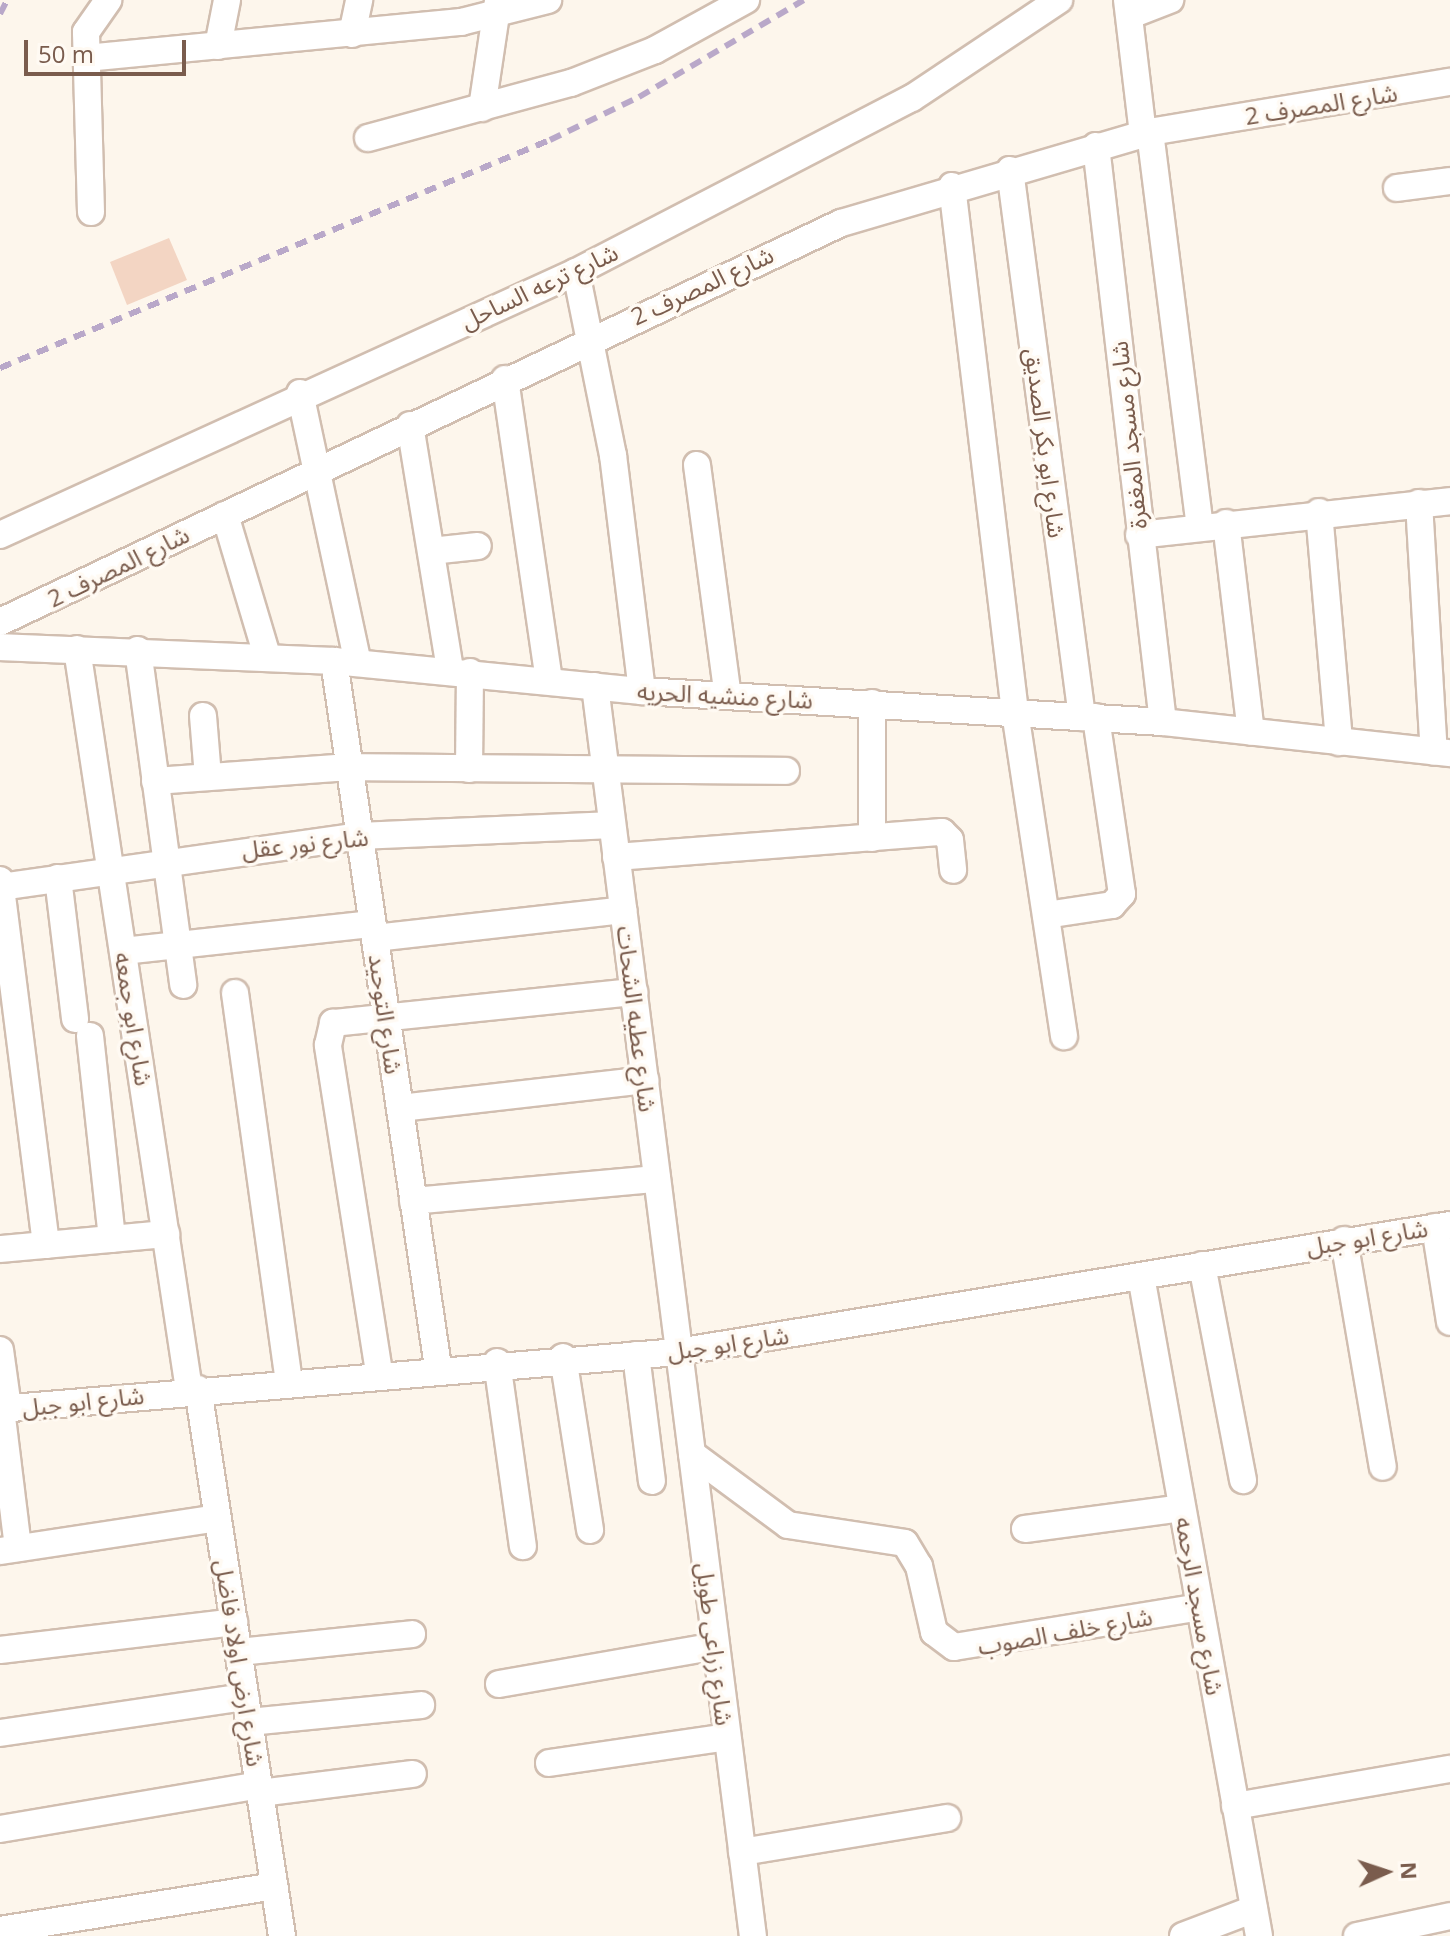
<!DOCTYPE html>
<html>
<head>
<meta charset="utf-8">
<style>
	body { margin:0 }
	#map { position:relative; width:1450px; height:1936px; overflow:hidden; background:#fdf6ec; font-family:"Open Sans","Noto Sans Arabic",sans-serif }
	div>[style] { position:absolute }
	.building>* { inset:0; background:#f3d5c3 }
	.roads { filter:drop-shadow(2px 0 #d1beb0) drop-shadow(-2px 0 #d1beb0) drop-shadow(0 2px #d1beb0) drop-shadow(0 -2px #d1beb0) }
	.street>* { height:26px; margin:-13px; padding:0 13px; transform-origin:13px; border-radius:13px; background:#fff }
	.rail>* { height:6px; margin-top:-3px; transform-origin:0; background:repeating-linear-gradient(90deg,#b9a8c9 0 12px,transparent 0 20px) }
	span { translate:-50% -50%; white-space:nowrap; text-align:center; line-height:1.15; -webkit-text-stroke:7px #fffaf3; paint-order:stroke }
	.street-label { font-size:24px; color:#7a5c4d }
	.north { position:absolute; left:1346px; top:1832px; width:80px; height:80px; -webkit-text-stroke:6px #fffaf3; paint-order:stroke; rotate:87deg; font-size:22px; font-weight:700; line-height:32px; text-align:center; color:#7a5c4d }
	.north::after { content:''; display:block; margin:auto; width:28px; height:36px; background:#7a5c4d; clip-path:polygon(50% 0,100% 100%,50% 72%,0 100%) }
	.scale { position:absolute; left:24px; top:40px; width:162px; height:36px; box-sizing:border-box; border:4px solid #7a5c4d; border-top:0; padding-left:10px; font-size:24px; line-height:28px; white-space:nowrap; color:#7a5c4d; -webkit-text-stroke:6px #fffaf3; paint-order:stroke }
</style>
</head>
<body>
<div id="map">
	<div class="building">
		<div style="clip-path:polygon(169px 238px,187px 280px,127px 305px,110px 262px)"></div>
	</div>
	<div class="roads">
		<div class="street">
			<div style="left:1127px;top:0;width:135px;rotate:83.2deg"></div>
			<div style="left:1133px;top:14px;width:40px;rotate:-21deg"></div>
			<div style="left:352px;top:34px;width:35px;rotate:-78deg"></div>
			<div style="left:218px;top:46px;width:47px;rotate:-78.9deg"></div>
			<div style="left:86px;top:58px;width:377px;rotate:-5.5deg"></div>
			<div style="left:461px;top:22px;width:90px;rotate:-14.2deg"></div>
			<div style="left:482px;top:108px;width:108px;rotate:-81.5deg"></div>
			<div style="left:1150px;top:132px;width:397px;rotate:82.8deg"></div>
			<div style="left:368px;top:138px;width:210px;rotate:-15.2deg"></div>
			<div style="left:571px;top:83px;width:90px;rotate:-21.4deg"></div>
			<div style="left:655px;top:50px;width:104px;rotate:-28.8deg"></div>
			<div style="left:1096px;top:146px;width:580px;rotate:83.37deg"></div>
			<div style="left:1010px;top:170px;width:552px;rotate:82.5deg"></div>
			<div style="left:952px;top:186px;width:530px;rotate:83.17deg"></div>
			<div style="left:1015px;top:712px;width:328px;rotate:81.4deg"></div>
			<div style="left:1397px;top:188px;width:53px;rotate:-7.5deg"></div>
			<div style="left:91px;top:212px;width:180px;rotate:-91.6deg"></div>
			<div style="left:86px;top:32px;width:39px;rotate:-55deg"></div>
			<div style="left:576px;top:272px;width:187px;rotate:78.6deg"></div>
			<div style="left:613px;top:455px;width:238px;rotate:83deg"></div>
			<div style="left:505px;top:379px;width:305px;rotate:81.7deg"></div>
			<div style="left:300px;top:393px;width:276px;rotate:77.9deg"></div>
			<div style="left:410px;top:425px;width:248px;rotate:80.7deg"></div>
			<div style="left:697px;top:465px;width:233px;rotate:82.4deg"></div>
			<div style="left:1419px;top:503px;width:249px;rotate:86.6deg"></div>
			<div style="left:1319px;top:512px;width:231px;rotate:85deg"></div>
			<div style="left:225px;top:515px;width:147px;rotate:73.4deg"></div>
			<div style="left:1226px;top:523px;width:210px;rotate:83.2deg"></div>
			<div style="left:0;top:535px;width:633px;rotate:-24.54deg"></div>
			<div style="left:576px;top:272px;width:378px;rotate:-27.4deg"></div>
			<div style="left:912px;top:98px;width:177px;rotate:-33.7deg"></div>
			<div style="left:1139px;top:535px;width:313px;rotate:-6.2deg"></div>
			<div style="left:431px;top:551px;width:47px;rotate:-6.1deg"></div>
			<div style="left:0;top:622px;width:931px;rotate:-25.38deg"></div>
			<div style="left:841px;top:223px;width:322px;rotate:-16.4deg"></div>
			<div style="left:1150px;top:132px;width:304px;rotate:-9.5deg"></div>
			<div style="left:0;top:647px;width:334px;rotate:2.4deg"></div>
			<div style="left:334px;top:661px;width:309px;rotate:5.6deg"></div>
			<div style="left:642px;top:691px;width:522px;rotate:3.41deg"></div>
			<div style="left:1163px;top:722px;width:289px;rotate:6.2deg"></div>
			<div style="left:77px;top:649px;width:749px;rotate:81.4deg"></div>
			<div style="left:138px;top:650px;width:338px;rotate:82.3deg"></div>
			<div style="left:334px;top:661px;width:714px;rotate:81.62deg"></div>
			<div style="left:595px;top:686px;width:1260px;rotate:82.8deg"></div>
			<div style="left:872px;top:703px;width:135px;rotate:90deg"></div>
			<div style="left:203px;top:716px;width:61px;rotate:85.3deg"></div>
			<div style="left:469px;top:769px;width:97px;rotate:-89.4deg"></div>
			<div style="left:155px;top:781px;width:195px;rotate:-4.1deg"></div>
			<div style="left:349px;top:767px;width:437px;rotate:0.5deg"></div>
			<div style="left:616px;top:857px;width:327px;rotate:-4.4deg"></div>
			<div style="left:942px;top:832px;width:11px;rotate:45deg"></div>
			<div style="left:950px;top:840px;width:30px;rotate:84deg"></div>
			<div style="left:58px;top:878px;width:142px;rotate:83.1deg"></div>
			<div style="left:0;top:880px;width:368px;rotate:82.8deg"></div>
			<div style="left:1px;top:887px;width:363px;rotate:-8.1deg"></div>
			<div style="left:360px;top:836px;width:252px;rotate:-2.5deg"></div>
			<div style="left:1046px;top:915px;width:67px;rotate:-8.6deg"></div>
			<div style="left:1112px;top:905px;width:15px;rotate:-48deg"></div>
			<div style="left:1122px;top:894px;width:179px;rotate:-98.4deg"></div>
			<div style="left:375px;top:938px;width:250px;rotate:-6.4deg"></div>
			<div style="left:123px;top:951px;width:251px;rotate:-6.2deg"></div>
			<div style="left:235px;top:993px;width:391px;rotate:82.1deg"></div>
			<div style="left:90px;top:1036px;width:204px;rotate:83.8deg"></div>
			<div style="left:400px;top:1108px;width:247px;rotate:-6.5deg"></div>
			<div style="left:413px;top:1201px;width:245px;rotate:-5.2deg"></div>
			<div style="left:1435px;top:1227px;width:96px;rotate:81deg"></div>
			<div style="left:1344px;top:1240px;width:230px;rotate:80.3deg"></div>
			<div style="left:0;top:1249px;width:167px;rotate:-5.2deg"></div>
			<div style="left:1202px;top:1265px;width:219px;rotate:79.2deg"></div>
			<div style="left:1141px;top:1276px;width:670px;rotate:79.86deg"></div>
			<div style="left:0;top:1350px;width:59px;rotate:82.1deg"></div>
			<div style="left:636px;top:1355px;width:127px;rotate:82.8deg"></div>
			<div style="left:563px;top:1357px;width:175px;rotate:81.1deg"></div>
			<div style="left:497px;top:1362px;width:186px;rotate:82deg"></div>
			<div style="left:379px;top:1372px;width:331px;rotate:-98.9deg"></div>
			<div style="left:328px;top:1045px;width:23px;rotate:-77deg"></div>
			<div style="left:333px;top:1023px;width:303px;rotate:-5.9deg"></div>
			<div style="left:198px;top:1389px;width:553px;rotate:81.27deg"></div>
			<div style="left:0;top:1409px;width:680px;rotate:-4.81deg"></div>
			<div style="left:678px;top:1352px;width:782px;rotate:-9.34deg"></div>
			<div style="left:1px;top:1409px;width:140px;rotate:83deg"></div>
			<div style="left:692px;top:1454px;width:119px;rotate:36.5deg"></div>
			<div style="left:788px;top:1525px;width:118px;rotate:8.7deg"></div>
			<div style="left:905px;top:1543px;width:27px;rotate:59deg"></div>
			<div style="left:919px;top:1566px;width:68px;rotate:77.2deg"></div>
			<div style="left:934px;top:1632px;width:25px;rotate:37deg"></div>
			<div style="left:954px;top:1647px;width:249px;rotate:-9.2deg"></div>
			<div style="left:1025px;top:1529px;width:158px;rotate:-7.6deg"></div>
			<div style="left:0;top:1551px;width:220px;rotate:-8.6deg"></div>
			<div style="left:0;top:1650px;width:236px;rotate:-6.8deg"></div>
			<div style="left:239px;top:1652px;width:174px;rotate:-5.9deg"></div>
			<div style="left:499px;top:1684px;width:220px;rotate:-9.9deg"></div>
			<div style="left:249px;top:1722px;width:173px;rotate:-5.6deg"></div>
			<div style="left:0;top:1733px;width:248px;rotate:-8.4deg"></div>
			<div style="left:549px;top:1763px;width:180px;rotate:-8.3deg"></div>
			<div style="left:260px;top:1793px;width:154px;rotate:-7.1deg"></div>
			<div style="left:1235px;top:1806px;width:218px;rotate:-9.8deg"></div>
			<div style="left:0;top:1829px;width:263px;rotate:-9.6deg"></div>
			<div style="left:742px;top:1852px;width:208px;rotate:-9.4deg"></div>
			<div style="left:0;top:1930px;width:278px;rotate:-9.1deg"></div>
			<div style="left:1183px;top:1936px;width:76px;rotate:-20.8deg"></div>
			<div style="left:1357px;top:1936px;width:95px;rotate:-12.1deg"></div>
		</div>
	</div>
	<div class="rail">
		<div style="left:0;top:14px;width:16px;rotate:-63deg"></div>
		<div style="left:0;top:368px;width:595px;rotate:-22.52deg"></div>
		<div style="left:550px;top:140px;width:99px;rotate:-25.8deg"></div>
		<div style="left:639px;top:97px;width:191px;rotate:-30.5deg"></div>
	</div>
	<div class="street-label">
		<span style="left:1321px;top:104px;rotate:-9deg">شارع المصرف 2</span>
		<span style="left:702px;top:285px;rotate:-25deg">شارع المصرف 2</span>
		<span style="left:539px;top:286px;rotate:-25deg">شارع ترعه الساحل</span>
		<span style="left:1128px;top:435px;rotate:-96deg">شارع مسجد المغفرة</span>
		<span style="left:1046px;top:443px;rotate:83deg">شارع ابو بكر الصديق</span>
		<span style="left:118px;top:566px;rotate:-26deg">شارع المصرف 2</span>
		<span style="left:725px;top:695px;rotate:3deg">شارع منشيه الحريه</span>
		<span style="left:305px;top:843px;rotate:-6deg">شارع نور عقل</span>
		<span style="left:386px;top:1014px;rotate:82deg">شارع التوحيد</span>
		<span style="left:134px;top:1019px;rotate:81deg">شارع ابو جمعه</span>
		<span style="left:637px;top:1019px;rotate:83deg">شارع عطيه الشحات</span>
		<span style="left:1367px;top:1237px;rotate:-9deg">شارع ابو جبل</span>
		<span style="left:728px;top:1343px;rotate:-8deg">شارع ابو جبل</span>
		<span style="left:83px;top:1401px;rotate:-6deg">شارع ابو جبل</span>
		<span style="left:1200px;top:1606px;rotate:80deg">شارع مسجد الرحمه</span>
		<span style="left:1065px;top:1631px;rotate:-10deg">شارع خلف الصوب</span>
		<span style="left:715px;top:1644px;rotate:83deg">شارع زراعى طويل</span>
		<span style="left:240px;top:1663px;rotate:81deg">شارع ارض اولاد فاضل</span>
	</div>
	<div class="north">N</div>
	<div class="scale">50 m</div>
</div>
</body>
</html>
